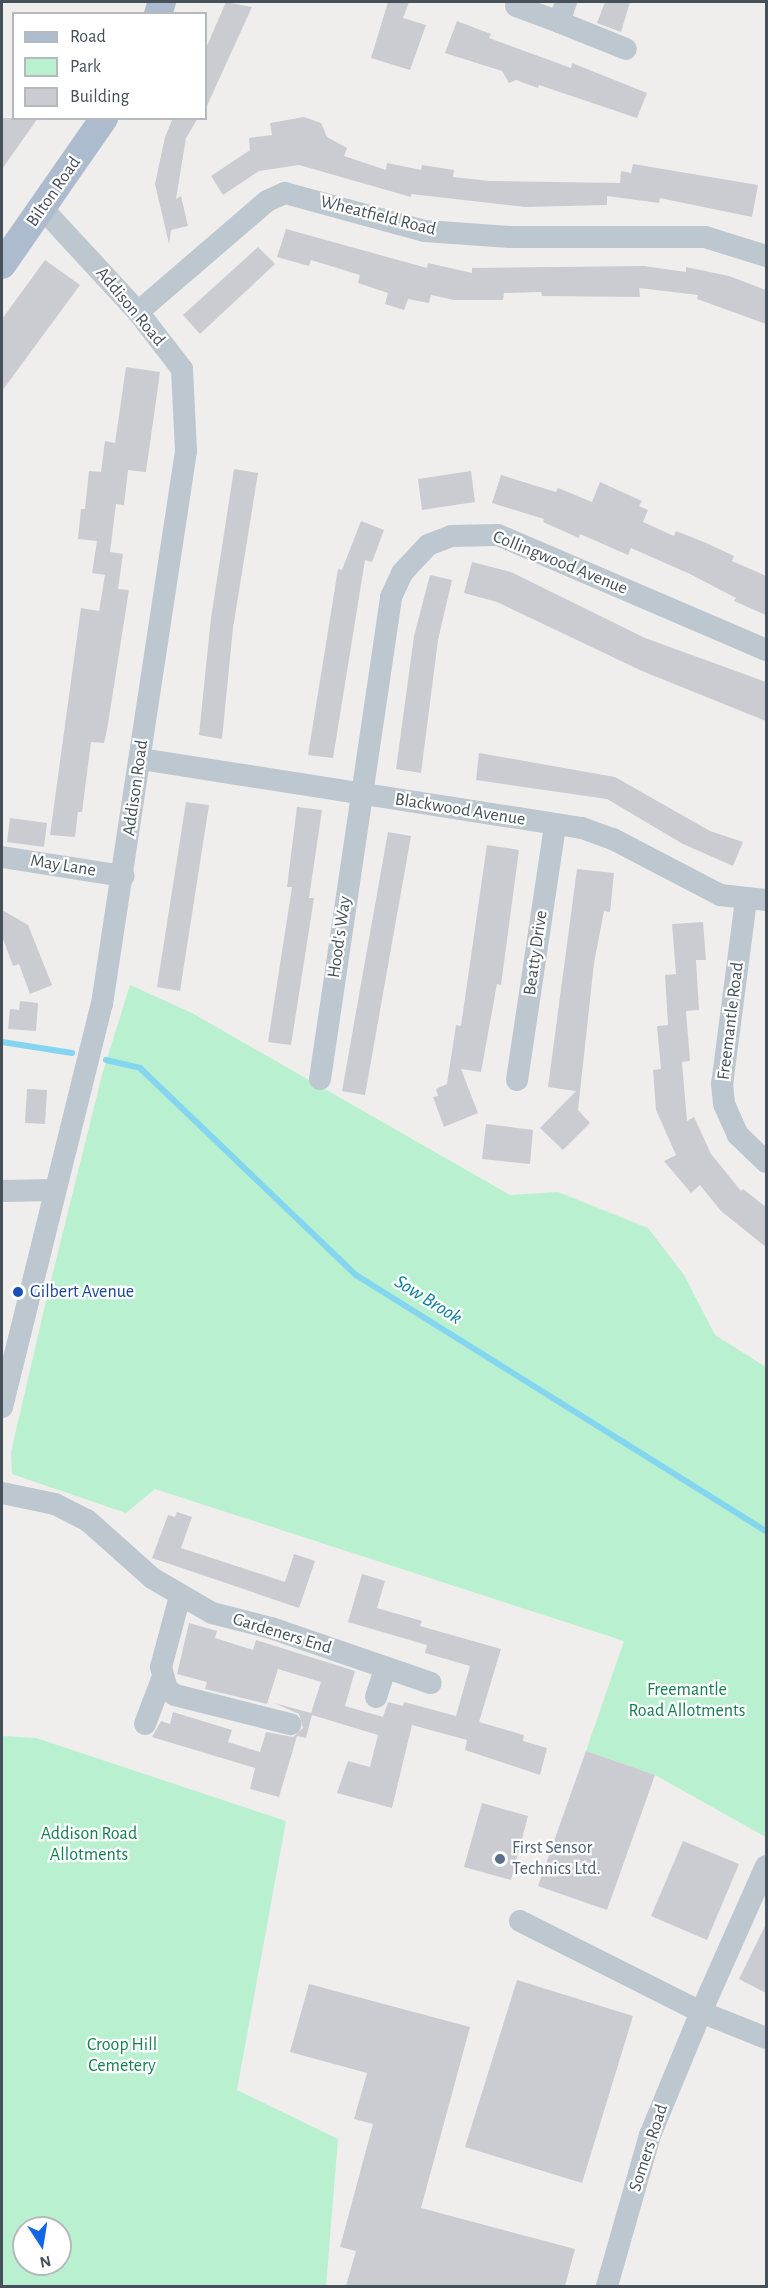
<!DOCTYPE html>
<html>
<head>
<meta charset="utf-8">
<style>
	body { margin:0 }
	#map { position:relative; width:768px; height:2288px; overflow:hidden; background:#f0eded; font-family:"Alegreya Sans",sans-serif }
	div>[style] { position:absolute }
	.green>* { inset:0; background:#b9f0d0 }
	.stream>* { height:6px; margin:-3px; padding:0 3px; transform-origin:3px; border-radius:3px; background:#84d5ef }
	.building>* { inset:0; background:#caccd2 }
	.minor>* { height:22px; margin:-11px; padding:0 11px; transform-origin:11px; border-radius:11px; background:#bdc7d0 }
	.major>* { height:28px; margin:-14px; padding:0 14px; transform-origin:14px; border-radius:14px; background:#acbcce }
	.dots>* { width:16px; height:16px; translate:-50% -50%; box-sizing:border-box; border:3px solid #fff; border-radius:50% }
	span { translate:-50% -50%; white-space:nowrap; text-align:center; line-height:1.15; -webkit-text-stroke:4.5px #fff; paint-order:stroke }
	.street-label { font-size:18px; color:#45505b }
	.transit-label { font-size:18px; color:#164399 }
	.left { translate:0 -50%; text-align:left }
	.park-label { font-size:18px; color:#137f4d }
	.service-label { font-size:18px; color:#4e5e75 }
	.water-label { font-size:20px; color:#087ea4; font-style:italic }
	.frame { position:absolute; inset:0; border:3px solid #45505b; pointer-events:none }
	.legend { position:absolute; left:12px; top:12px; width:195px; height:108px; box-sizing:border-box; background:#fff; border:2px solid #b5b9bd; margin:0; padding:8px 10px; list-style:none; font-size:18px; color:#45505b }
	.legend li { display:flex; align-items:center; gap:12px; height:30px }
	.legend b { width:30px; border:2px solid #b5b9bd }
	.north { position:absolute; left:12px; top:2216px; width:60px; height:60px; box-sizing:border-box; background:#fff; border:2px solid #b5b9bd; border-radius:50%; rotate:168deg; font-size:16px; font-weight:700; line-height:24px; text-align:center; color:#45505b }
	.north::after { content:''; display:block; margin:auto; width:21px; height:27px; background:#1267e5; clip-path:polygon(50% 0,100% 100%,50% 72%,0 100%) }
</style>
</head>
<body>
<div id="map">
	<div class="green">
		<div style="clip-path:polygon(130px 985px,192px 1013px,510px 1195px,558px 1192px,648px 1228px,684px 1275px,715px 1335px,766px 1367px,766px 1837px,655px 1775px,586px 1751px,624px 1641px,155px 1489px,126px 1513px,12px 1474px,11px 1452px,50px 1284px,102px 1075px)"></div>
		<div style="clip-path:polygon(evenodd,2px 1736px,36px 1738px,286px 1821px,237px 2090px,338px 2139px,326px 2286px,2px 2286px,2px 1736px,24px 2228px,60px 2228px,60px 2264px,24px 2264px,24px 2228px)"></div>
	</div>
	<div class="stream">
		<div style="left:2px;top:1042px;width:71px;rotate:8.9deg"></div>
		<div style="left:106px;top:1060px;width:35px;rotate:13deg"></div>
		<div style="left:140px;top:1068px;width:299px;rotate:43.8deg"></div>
		<div style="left:356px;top:1275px;width:483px;rotate:32deg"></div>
	</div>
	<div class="building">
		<div style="clip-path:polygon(226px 2px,252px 7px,206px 108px,206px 48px)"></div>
		<div style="clip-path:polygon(388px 2px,409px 2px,403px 18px,426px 25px,410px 70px,371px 58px)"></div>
		<div style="clip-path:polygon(605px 2px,630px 2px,621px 32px,597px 23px)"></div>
		<div style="clip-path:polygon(457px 21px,491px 34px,489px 38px,571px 68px,572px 63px,647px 93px,637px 118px,539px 85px,538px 88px,516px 80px,509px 83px,502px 71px,445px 53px)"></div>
		<div style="clip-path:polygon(304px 117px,321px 123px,327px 137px,347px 148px,344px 156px,386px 170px,387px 163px,421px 170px,422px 165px,454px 170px,453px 177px,490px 181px,620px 183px,621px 171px,631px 173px,633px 164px,758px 185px,752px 217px,660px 198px,659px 203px,607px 196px,607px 205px,525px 207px,411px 194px,411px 197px,299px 165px,259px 171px,223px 195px,211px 176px,250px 150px,249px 138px,272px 135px,270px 123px)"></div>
		<div style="clip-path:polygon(2px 118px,38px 118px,2px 169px)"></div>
		<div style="clip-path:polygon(173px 118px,198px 118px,186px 138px,176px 199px,181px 196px,188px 226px,171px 230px,169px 244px,155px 184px,165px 137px)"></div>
		<div style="clip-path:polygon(286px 229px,427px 268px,428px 263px,472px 273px,472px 268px,644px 266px,686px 272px,686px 267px,729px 276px,766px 290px,766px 324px,697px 299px,698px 295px,639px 288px,640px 297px,542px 296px,541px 292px,504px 293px,503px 300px,454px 300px,431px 295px,429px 303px,408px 299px,404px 310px,385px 304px,388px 293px,358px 283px,360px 275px,311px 260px,309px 266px,277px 257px)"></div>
		<div style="clip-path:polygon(258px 247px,275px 264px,200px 334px,183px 315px)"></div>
		<div style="clip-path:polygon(45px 260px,80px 285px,2px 391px,2px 319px)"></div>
		<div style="clip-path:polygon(126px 367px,160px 372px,146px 472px,128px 470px,124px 505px,116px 504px,110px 552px,123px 554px,118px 589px,129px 590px,107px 730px,104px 743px,91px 742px,82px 812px,78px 812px,75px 837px,50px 835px,81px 608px,99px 611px,105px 575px,92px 573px,97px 541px,78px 539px,81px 509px,85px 509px,89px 471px,101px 472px,105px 441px,115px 443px)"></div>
		<div style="clip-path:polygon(234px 469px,258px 473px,233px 628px,222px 739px,199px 735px,211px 618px)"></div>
		<div style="clip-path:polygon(471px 471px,475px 502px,422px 510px,418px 479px)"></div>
		<div style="clip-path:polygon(501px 475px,556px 492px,558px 488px,592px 502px,600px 482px,642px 501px,639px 506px,648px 510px,643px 522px,674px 536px,676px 531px,704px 542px,734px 556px,732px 561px,766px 576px,766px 615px,734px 601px,736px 598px,690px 574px,631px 548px,628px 555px,580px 534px,579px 538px,543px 522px,544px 519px,492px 503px)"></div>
		<div style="clip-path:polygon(361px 521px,384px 530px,372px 562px,365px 560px,333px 758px,308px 755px,338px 569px,342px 570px)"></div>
		<div style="clip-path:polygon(472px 562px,511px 572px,645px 638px,766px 682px,766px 721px,642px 671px,497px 602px,464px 593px)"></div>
		<div style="clip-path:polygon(430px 575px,452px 580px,438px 640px,421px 773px,396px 769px,414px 636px)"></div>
		<div style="clip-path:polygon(479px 753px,615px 777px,710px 831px,743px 842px,733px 866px,683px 844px,607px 799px,476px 780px)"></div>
		<div style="clip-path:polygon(186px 802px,209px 805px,180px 991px,157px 987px)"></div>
		<div style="clip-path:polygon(297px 807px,322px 810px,309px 898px,314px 898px,291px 1045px,268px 1042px,292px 887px,287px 887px)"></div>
		<div style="clip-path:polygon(10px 818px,47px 823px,44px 847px,7px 842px)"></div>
		<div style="clip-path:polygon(388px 832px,411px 836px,365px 1095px,342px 1091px)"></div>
		<div style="clip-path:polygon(487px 845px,519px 850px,501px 985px,497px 984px,481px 1072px,461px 1069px,478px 1113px,444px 1127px,433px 1097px,438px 1096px,436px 1089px,447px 1084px,456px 1025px,461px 1026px)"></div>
		<div style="clip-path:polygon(577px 869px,614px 873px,610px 912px,604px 911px,594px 963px,578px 1110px,590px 1123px,563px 1150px,540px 1128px,576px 1091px,548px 1087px)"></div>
		<div style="clip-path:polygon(2px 910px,28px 925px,52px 985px,30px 994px,19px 964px,13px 966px,2px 936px)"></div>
		<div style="clip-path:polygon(703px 922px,706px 960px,696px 960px,699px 1010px,686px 1011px,690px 1061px,682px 1062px,687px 1121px,694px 1117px,711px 1154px,741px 1191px,743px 1189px,766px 1207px,766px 1247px,721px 1211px,700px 1185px,691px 1193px,664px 1161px,676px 1155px,656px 1110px,653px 1070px,661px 1069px,657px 1026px,668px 1025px,665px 975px,676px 974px,672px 924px)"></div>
		<div style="clip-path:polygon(20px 1001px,38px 1003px,36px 1031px,8px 1029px,10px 1009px,19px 1010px)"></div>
		<div style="clip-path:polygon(27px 1089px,47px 1090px,45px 1124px,25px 1123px)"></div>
		<div style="clip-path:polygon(486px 1124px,533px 1130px,530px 1164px,482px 1159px)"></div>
		<div style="clip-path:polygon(177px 1512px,192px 1517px,181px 1548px,285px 1582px,294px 1554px,315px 1561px,299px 1608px,152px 1558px,168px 1515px,175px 1517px)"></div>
		<div style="clip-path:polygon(362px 1574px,385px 1581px,377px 1608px,422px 1621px,420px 1626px,501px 1649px,479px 1722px,524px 1735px,523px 1741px,547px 1748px,540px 1775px,465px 1750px,467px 1740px,412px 1725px,392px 1808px,337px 1793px,348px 1761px,370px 1767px,378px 1735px,312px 1715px,306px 1738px,297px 1736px,279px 1797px,250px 1789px,255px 1768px,152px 1737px,161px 1721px,170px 1724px,173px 1712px,232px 1730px,228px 1742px,260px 1752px,266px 1732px,293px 1737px,303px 1728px,299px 1714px,274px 1703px,311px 1713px,321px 1682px,278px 1669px,267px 1704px,205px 1689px,207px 1682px,177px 1674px,189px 1623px,217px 1631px,215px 1638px,253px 1650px,256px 1640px,355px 1671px,345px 1706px,383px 1717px,388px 1702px,403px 1706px,404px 1702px,456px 1716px,470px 1666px,425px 1653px,427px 1645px,348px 1622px)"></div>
		<div style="clip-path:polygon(586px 1751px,655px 1775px,607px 1910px,538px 1886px)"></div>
		<div style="clip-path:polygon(482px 1803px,528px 1816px,511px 1880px,464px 1867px)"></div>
		<div style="clip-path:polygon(683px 1841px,739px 1864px,707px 1940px,651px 1916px)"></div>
		<div style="clip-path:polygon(766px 1924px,766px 1993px,739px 1979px)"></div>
		<div style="clip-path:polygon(517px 1980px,633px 2016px,582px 2183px,465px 2147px)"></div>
		<div style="clip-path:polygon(309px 1984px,470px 2027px,421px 2208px,575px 2249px,565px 2286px,346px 2286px,356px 2251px,340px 2247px,373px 2124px,354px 2119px,367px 2073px,290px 2052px)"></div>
	</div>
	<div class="minor">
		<div style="left:566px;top:2px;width:21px;rotate:109deg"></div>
		<div style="left:559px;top:22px;width:72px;rotate:21.9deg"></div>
		<div style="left:516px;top:6px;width:46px;rotate:20.4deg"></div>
		<div style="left:138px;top:312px;width:170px;rotate:-40.7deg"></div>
		<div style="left:267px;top:201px;width:20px;rotate:-24deg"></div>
		<div style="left:285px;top:193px;width:145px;rotate:15.2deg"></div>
		<div style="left:425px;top:231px;width:85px;rotate:4deg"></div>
		<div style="left:510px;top:237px;width:195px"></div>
		<div style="left:705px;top:237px;width:64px;rotate:17.3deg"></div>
		<div style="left:141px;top:759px;width:446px;rotate:8.9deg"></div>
		<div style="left:582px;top:828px;width:33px;rotate:20deg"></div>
		<div style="left:613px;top:839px;width:121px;rotate:27.6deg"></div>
		<div style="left:720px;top:895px;width:46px;rotate:6.2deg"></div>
		<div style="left:2px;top:857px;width:123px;rotate:8.9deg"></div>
		<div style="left:746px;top:900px;width:186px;rotate:97.4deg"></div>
		<div style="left:722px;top:1084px;width:20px;rotate:84deg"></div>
		<div style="left:724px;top:1104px;width:34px;rotate:66deg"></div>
		<div style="left:738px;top:1135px;width:39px;rotate:44deg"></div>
		<div style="left:320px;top:1079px;width:487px;rotate:-81.6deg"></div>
		<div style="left:391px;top:597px;width:26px;rotate:-65deg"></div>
		<div style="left:402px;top:573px;width:38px;rotate:-47deg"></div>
		<div style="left:428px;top:545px;width:25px;rotate:-21deg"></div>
		<div style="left:451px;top:536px;width:47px;rotate:-1.2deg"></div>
		<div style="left:498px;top:535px;width:292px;rotate:23.2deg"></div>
		<div style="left:517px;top:1080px;width:258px;rotate:-81.5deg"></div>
		<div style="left:2px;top:1191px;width:53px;rotate:-1.1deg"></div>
		<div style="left:2px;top:1407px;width:415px;rotate:-76.1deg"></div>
		<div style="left:102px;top:1004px;width:559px;rotate:-81.36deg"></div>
		<div style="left:186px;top:451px;width:82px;rotate:-92.8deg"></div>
		<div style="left:182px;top:369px;width:72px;rotate:-127.7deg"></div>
		<div style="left:138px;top:312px;width:140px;rotate:-132.7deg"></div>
		<div style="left:2px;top:1493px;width:54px;rotate:11.7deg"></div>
		<div style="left:55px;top:1504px;width:36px;rotate:27deg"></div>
		<div style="left:87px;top:1520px;width:87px;rotate:41.7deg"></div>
		<div style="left:152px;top:1578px;width:69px;rotate:30.3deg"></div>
		<div style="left:212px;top:1613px;width:61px;rotate:14.3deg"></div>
		<div style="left:271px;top:1628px;width:169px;rotate:19deg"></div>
		<div style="left:180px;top:1596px;width:73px;rotate:105deg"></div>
		<div style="left:161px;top:1667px;width:23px;rotate:75deg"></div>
		<div style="left:167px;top:1689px;width:10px;rotate:37deg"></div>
		<div style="left:175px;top:1695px;width:119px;rotate:14.2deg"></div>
		<div style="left:376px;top:1697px;width:29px;rotate:-72deg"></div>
		<div style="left:145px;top:1724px;width:48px;rotate:-69.3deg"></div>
		<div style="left:766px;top:1866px;width:160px;rotate:114deg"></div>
		<div style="left:701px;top:2012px;width:70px;rotate:21.8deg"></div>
		<div style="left:520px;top:1921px;width:203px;rotate:26.7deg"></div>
		<div style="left:701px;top:2012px;width:133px;rotate:112.5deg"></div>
		<div style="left:650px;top:2135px;width:157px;rotate:105.9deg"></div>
	</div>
	<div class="major">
		<div style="left:158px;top:14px;width:13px;rotate:-72deg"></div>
		<div style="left:2px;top:265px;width:179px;rotate:-55.2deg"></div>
	</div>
	<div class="dots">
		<div style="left:18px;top:1292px;background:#1a4fb4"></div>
		<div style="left:500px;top:1859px;background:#5c6f8a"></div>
	</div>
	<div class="street-label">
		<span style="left:54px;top:192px;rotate:-55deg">Bilton Road</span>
		<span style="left:378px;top:216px;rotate:14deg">Wheatfield Road</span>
		<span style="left:130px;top:307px;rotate:50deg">Addison Road</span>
		<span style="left:560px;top:563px;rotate:22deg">Collingwood Avenue</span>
		<span style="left:136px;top:788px;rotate:-82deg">Addison Road</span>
		<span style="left:460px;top:810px;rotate:9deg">Blackwood Avenue</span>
		<span style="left:63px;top:866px;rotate:9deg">May Lane</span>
		<span style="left:340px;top:937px;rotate:-82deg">Hood's Way</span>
		<span style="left:536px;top:953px;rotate:-82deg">Beatty Drive</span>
		<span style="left:731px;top:1021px;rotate:-83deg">Freemantle Road</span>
		<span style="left:282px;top:1634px;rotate:17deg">Gardeners End</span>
		<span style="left:649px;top:2148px;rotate:-72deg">Somers Road</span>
	</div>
	<div class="transit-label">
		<span class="left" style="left:30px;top:1292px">Gilbert Avenue</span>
	</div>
	<div class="park-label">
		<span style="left:687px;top:1701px">Freemantle<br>Road Allotments</span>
		<span style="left:89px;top:1845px">Addison Road<br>Allotments</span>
		<span style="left:122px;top:2056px">Croop Hill<br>Cemetery</span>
	</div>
	<div class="service-label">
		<span class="left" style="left:512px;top:1859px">First Sensor<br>Technics Ltd.</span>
	</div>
	<div class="water-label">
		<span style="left:428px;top:1300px;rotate:32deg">Sow Brook</span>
	</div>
	<div class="frame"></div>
	<ul class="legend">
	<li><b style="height:8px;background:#acbcce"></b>Road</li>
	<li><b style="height:16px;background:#b9f0d0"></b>Park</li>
	<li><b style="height:16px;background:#caccd2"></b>Building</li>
	</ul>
	<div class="north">N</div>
</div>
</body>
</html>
